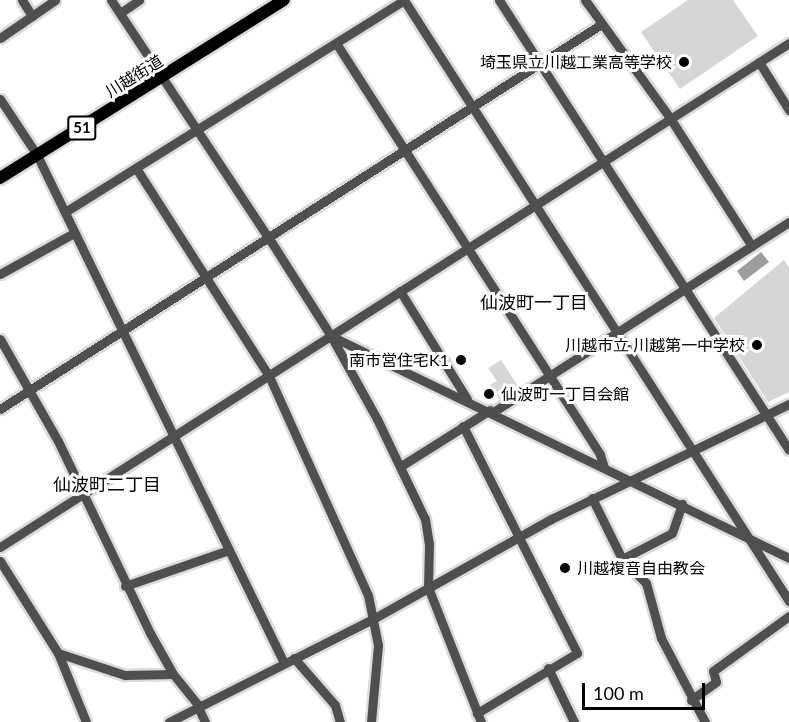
<!DOCTYPE html>
<html>
<head>
<meta charset="utf-8">
<style>
	body { margin:0 }
	#map { position:relative; width:789px; height:722px; overflow:hidden; background:#fff; font-family:Lato,"Noto Sans JP",sans-serif }
	div>[style] { position:absolute }
	.green>* { inset:0; background:#d6d6d6 }
	.water>* { inset:0; background:#9d9d9d }
	.roads { filter:drop-shadow(2px 0 #dbdbdb) drop-shadow(-2px 0 #dbdbdb) drop-shadow(0 2px #dbdbdb) drop-shadow(0 -2px #dbdbdb) }
	.minor>* { height:9px; margin:-4.5px; padding:0 4.5px; transform-origin:4.5px; border-radius:4.5px; background:#4f4f4f }
	.major>* { height:12px; margin:-6px; padding:0 6px; transform-origin:6px; border-radius:6px; background:#000 }
	.dots>* { width:16px; height:16px; translate:-50% -50%; box-sizing:border-box; border:3px solid #fff; border-radius:50% }
	span { translate:-50% -50%; white-space:nowrap; text-align:center; line-height:1.15; -webkit-text-stroke:6px #fff; paint-order:stroke }
	.shield-label span { padding:2px 4px; background:#fff; border:2px solid; border-radius:4px; -webkit-text-stroke-width:0 }
	.shield-label { font-size:15px; color:#000; font-weight:700 }
	.poi-label { font-size:16px; color:#000 }
	.right { translate:-100% -50%; text-align:right }
	.left { translate:0 -50%; text-align:left }
	.street-label { font-size:16px; color:#000 }
	.neighbourhood-label { font-size:18px; color:#000 }
	.scale { position:absolute; left:582px; top:683px; width:123px; height:27px; box-sizing:border-box; border:3px solid #000; border-top:0; padding-left:8px; font-size:18px; line-height:21px; white-space:nowrap; color:#000; -webkit-text-stroke:4px #fff; paint-order:stroke }
</style>
</head>
<body>
<div id="map">
	<div class="green">
		<div style="clip-path:polygon(688px 0,733px 0,758px 36px,680px 89px,641px 32px)"></div>
		<div style="clip-path:polygon(784px 260px,789px 267px,789px 392px,768px 402px,714px 318px)"></div>
		<div style="clip-path:polygon(501px 360px,520px 389px,501px 402px,490px 385px,497px 381px,488px 368px)"></div>
	</div>
	<div class="water">
		<div style="clip-path:polygon(761px 252px,769px 262px,744px 281px,737px 271px)"></div>
	</div>
	<div class="roads">
		<div class="minor">
			<div style="left:22px;top:0;width:19px;rotate:58deg"></div>
			<div style="left:111px;top:0;width:291px;rotate:56.5deg"></div>
			<div style="left:272px;top:243px;width:110px;rotate:57.6deg"></div>
			<div style="left:331px;top:336px;width:95px;rotate:61deg"></div>
			<div style="left:377px;top:419px;width:111px;rotate:64.4deg"></div>
			<div style="left:425px;top:519px;width:25px;rotate:81deg"></div>
			<div style="left:429px;top:544px;width:43px;rotate:91.3deg"></div>
			<div style="left:428px;top:587px;width:145px;rotate:68.6deg"></div>
			<div style="left:404px;top:0;width:714px;rotate:57.36deg"></div>
			<div style="left:499px;top:0;width:535px;rotate:57.2deg"></div>
			<div style="left:585px;top:0;width:145px;rotate:54.2deg"></div>
			<div style="left:670px;top:118px;width:152px;rotate:57.4deg"></div>
			<div style="left:120px;top:13px;width:23px;rotate:-34deg"></div>
			<div style="left:0;top:38px;width:67px;rotate:-34.6deg"></div>
			<div style="left:336px;top:43px;width:489px;rotate:57.3deg"></div>
			<div style="left:600px;top:455px;width:13px;rotate:72deg"></div>
			<div style="left:759px;top:62px;width:57px;rotate:58deg"></div>
			<div style="left:0;top:99px;width:67px;rotate:56.5deg"></div>
			<div style="left:37px;top:155px;width:565px;rotate:64.07deg"></div>
			<div style="left:136px;top:168px;width:247px;rotate:57.4deg"></div>
			<div style="left:269px;top:376px;width:240px;rotate:65.7deg"></div>
			<div style="left:368px;top:595px;width:51px;rotate:78.7deg"></div>
			<div style="left:378px;top:645px;width:77px;rotate:95.2deg"></div>
			<div style="left:65px;top:212px;width:400px;rotate:-32deg"></div>
			<div style="left:0;top:274px;width:85px;rotate:-29deg"></div>
			<div style="left:400px;top:291px;width:127px;rotate:58.2deg"></div>
			<div style="left:331px;top:336px;width:509px;rotate:25.86deg"></div>
			<div style="left:0;top:339px;width:117px;rotate:60.4deg"></div>
			<div style="left:58px;top:441px;width:213px;rotate:64.4deg"></div>
			<div style="left:150px;top:633px;width:47px;rotate:60.7deg"></div>
			<div style="left:173px;top:674px;width:41px;rotate:50.9deg"></div>
			<div style="left:0;top:409px;width:712px;rotate:-32.62deg"></div>
			<div style="left:493px;top:412px;width:352px;rotate:-32.7deg"></div>
			<div style="left:463px;top:426px;width:254px;rotate:63.3deg"></div>
			<div style="left:577px;top:653px;width:117px;rotate:149deg"></div>
			<div style="left:401px;top:466px;width:105px;rotate:-32.2deg"></div>
			<div style="left:592px;top:498px;width:68px;rotate:63.8deg"></div>
			<div style="left:622px;top:559px;width:34px;rotate:45deg"></div>
			<div style="left:646px;top:583px;width:57px;rotate:74.7deg"></div>
			<div style="left:661px;top:638px;width:95px;rotate:62.4deg"></div>
			<div style="left:0;top:547px;width:936px;rotate:-32.57deg"></div>
			<div style="left:622px;top:559px;width:56px;rotate:-27.5deg"></div>
			<div style="left:672px;top:533px;width:31px;rotate:-71deg"></div>
			<div style="left:0;top:561px;width:109px;rotate:57.8deg"></div>
			<div style="left:58px;top:653px;width:74px;rotate:67.9deg"></div>
			<div style="left:125px;top:586px;width:110px;rotate:-19.1deg"></div>
			<div style="left:58px;top:653px;width:71px;rotate:18.2deg"></div>
			<div style="left:125px;top:675px;width:48px;rotate:-1.2deg"></div>
			<div style="left:294px;top:658px;width:62px;rotate:48.9deg"></div>
			<div style="left:335px;top:705px;width:18px;rotate:74deg"></div>
			<div style="left:548px;top:668px;width:60px;rotate:64.3deg"></div>
			<div style="left:691px;top:700px;width:31px;rotate:-36deg"></div>
			<div style="left:716px;top:682px;width:11px;rotate:-105deg"></div>
			<div style="left:713px;top:671px;width:94px;rotate:-35.9deg"></div>
			<div style="left:198px;top:707px;width:17px;rotate:65deg"></div>
			<div style="left:169px;top:722px;width:226px;rotate:-26.8deg"></div>
			<div style="left:371px;top:620px;width:206px;rotate:-29.3deg"></div>
			<div style="left:551px;top:519px;width:264px;rotate:-25.8deg"></div>
		</div>
		<div class="major">
			<div style="left:0;top:178px;width:335px;rotate:-32.1deg"></div>
		</div>
	</div>
	<div class="dots">
		<div style="left:684px;top:62px;background:#000"></div>
		<div style="left:757px;top:345px;background:#000"></div>
		<div style="left:461px;top:360px;background:#000"></div>
		<div style="left:489px;top:394px;background:#000"></div>
		<div style="left:565px;top:568px;background:#000"></div>
	</div>
	<div class="shield-label">
		<span style="left:82px;top:128px">51</span>
	</div>
	<div class="poi-label">
		<span class="right" style="left:672px;top:62px">埼玉県立川越工業高等学校</span>
		<span class="right" style="left:745px;top:345px">川越市立 川越第一中学校</span>
		<span class="right" style="left:449px;top:360px">南市営住宅K1</span>
		<span class="left" style="left:501px;top:394px">仙波町一丁目会館</span>
		<span class="left" style="left:577px;top:568px">川越複音自由教会</span>
	</div>
	<div class="street-label">
		<span style="left:134px;top:76px;rotate:-32deg">川越街道</span>
	</div>
	<div class="neighbourhood-label">
		<span style="left:534px;top:302px">仙波町一丁目</span>
		<span style="left:107px;top:484px">仙波町二丁目</span>
	</div>
	<div class="scale">100 m</div>
</div>
</body>
</html>
